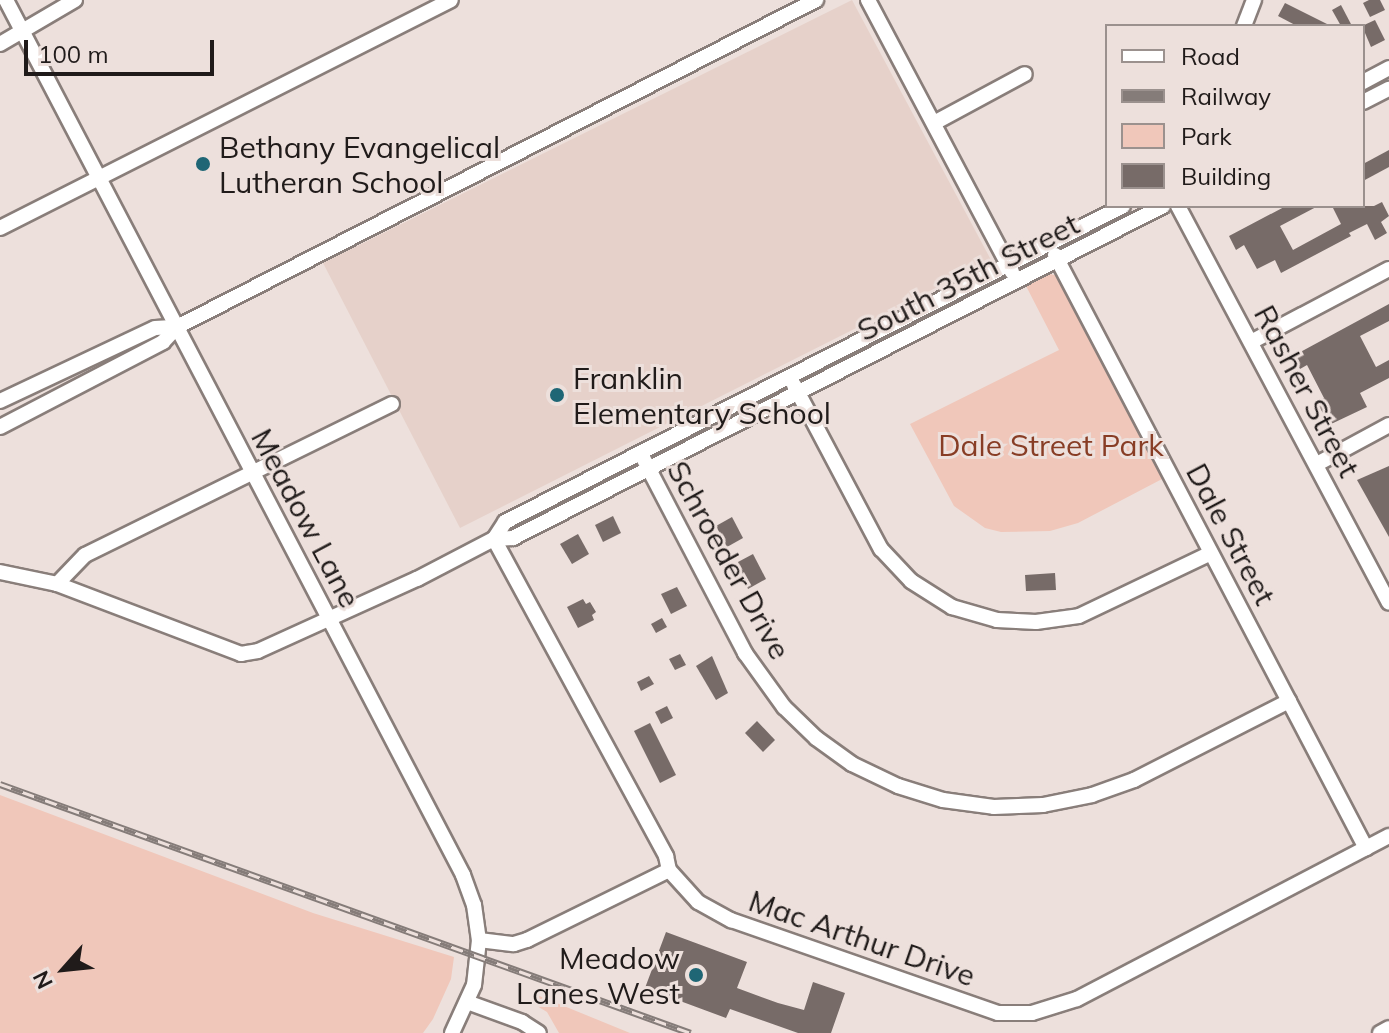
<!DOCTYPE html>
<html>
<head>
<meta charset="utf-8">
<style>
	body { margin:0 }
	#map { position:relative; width:1389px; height:1033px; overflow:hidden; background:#ede0dc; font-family:Mulish,sans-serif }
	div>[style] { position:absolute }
	.built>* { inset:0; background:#e6d1ca }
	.green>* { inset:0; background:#f0c7ba }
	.building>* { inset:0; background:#776b68 }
	.roads { filter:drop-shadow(2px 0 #897e7a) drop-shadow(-2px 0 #897e7a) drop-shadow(0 2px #897e7a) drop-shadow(0 -2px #897e7a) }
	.minor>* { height:14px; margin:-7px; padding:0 7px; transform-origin:7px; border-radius:7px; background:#fff }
	.rail>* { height:7px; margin-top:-3.5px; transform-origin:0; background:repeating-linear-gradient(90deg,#ede0dc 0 12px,#857c79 0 24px); box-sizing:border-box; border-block:2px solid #857c79 }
	.dots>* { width:22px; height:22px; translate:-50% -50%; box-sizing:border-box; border:4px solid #ede0dc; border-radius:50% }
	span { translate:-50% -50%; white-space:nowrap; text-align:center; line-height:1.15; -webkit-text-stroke:6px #ede0dc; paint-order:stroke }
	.poi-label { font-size:30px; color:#201b1a }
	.left { translate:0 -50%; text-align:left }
	.right { translate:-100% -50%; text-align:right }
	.street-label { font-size:30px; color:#201b1a }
	.park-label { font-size:30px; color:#883d25 }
	.legend { position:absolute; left:1105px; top:24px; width:260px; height:184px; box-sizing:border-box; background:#ede0dc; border:2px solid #9b918e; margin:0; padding:10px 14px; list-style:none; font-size:24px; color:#201b1a }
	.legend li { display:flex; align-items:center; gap:16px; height:40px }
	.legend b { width:40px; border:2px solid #9b918e }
	.north { position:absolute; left:24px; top:929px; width:80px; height:80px; -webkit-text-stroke:6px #ede0dc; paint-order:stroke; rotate:243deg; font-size:22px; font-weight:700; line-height:32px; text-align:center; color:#201b1a }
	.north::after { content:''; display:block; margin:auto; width:28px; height:36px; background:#201b1a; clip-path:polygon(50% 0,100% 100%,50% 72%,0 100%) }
	.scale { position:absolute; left:24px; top:40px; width:190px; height:36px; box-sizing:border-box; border:4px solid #201b1a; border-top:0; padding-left:10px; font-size:24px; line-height:28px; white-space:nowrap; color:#201b1a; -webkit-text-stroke:6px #ede0dc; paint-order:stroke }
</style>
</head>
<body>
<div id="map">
	<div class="built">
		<div style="clip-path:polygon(852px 0,991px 260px,460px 528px,323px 263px)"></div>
	</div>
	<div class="green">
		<div style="clip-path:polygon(1046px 273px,1058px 276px,1164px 478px,1078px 523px,1050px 531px,1001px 532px,985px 528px,954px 506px,910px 424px,1059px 350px,1025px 284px)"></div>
		<div style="clip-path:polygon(0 795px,313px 913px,454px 957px,451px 979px,433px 1019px,423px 1033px,0 1033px)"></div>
		<div style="clip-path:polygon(537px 995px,630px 1033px,559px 1033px,547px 1012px,532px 1003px)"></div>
	</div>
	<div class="building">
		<div style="clip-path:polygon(1369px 0,1380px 0,1385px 10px,1370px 17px,1363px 3px)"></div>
		<div style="clip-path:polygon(1285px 3px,1331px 26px,1297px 26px,1278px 16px)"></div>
		<div style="clip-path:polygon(1341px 5px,1352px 26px,1341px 26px,1332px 10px)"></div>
		<div style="clip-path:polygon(1375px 20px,1385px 40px,1371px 47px,1362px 26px)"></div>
		<div style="clip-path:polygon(1389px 150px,1389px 167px,1363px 181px,1363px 164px)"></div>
		<div style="clip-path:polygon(1382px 202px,1389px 216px,1381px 222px,1387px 233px,1375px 240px,1367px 224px,1349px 233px,1351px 236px,1281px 273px,1275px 260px,1257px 269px,1244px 245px,1236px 250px,1229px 236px,1286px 206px,1318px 206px,1280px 226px,1293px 250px,1341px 224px,1332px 206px,1374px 206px)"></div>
		<div style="clip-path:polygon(1389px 304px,1389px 321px,1360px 336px,1376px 367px,1389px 360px,1389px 378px,1360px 393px,1367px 407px,1329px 425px,1317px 402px,1324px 398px,1307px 365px,1300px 369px,1293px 356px)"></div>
		<div style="clip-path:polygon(1389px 466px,1389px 537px,1357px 480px)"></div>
		<div style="clip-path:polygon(613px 516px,621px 533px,603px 542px,595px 525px)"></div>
		<div style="clip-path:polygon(732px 517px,743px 538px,727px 547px,716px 526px)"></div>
		<div style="clip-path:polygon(578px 534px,589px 554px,572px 564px,560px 544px)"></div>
		<div style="clip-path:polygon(753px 554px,766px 579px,748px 589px,738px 562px)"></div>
		<div style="clip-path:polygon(1055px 573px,1056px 590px,1026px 591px,1025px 575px)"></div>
		<div style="clip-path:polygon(677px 587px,687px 606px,671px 614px,661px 594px)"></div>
		<div style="clip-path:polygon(583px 599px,586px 604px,590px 602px,596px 612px,592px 615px,594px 620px,578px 628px,567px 607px)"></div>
		<div style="clip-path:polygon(662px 618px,667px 627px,656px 633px,651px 624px)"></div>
		<div style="clip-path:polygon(680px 654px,686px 665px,675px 670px,669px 659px)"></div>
		<div style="clip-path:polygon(712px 656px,728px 693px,716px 700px,696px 666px)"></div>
		<div style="clip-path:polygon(649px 676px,654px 684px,641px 691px,637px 682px)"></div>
		<div style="clip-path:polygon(667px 706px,673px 718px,661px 724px,655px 712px)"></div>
		<div style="clip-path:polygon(757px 721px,775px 740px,763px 752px,745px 733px)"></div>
		<div style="clip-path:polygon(650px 723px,676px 775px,660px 783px,634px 731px)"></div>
		<div style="clip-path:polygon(666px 932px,747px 962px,737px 988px,778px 1003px,804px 1010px,813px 982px,845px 993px,831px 1033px,798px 1033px,730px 1009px,726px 1018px,645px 988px)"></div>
	</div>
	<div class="roads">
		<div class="minor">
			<div style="left:6px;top:0;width:987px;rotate:62.42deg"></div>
			<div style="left:463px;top:875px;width:32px;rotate:70deg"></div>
			<div style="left:474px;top:905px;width:35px;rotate:82deg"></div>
			<div style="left:479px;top:940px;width:45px;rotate:96.3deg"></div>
			<div style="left:474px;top:985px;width:53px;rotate:114.6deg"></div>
			<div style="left:868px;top:0;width:308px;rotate:62.1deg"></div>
			<div style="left:1244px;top:26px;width:28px;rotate:-69deg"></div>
			<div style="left:0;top:44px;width:87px;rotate:-30.4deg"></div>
			<div style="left:1363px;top:82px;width:30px;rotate:-28deg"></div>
			<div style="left:1363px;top:102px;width:29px;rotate:-27deg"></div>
			<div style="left:934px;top:123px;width:103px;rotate:-28.3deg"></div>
			<div style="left:1178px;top:206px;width:449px;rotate:62deg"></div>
			<div style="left:0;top:228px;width:505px;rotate:-26.82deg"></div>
			<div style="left:1055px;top:255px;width:670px;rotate:62.33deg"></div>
			<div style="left:1251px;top:342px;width:156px;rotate:-27.9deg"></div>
			<div style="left:794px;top:385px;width:186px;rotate:62.1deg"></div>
			<div style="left:881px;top:549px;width:44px;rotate:46.8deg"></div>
			<div style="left:911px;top:581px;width:49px;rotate:32.4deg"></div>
			<div style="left:952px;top:607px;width:47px;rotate:16.1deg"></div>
			<div style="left:997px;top:620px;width:39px;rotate:3deg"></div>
			<div style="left:1036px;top:622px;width:43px;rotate:-7.9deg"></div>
			<div style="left:1079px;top:616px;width:146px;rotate:-25.5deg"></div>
			<div style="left:0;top:401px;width:171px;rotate:-25.2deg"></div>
			<div style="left:155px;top:328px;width:22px;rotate:-3deg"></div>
			<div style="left:0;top:427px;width:184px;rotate:-27.5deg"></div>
			<div style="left:163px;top:342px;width:21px;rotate:-47deg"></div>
			<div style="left:177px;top:327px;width:718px;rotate:-27.1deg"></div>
			<div style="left:641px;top:454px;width:225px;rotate:62.4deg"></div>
			<div style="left:745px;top:653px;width:67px;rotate:54.2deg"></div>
			<div style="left:784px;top:707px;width:45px;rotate:44.1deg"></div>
			<div style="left:816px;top:738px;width:44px;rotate:35.8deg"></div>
			<div style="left:852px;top:764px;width:51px;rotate:25.6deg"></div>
			<div style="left:898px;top:786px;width:47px;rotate:17.3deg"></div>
			<div style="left:943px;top:800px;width:51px;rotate:7.8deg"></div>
			<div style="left:994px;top:807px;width:49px;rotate:-2.3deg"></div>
			<div style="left:1043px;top:805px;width:50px;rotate:-11.5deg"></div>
			<div style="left:1092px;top:795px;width:45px;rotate:-19.7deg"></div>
			<div style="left:1134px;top:780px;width:174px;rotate:-27deg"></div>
			<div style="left:1317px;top:464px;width:82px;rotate:-28.4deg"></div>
			<div style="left:494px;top:539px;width:361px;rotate:61.5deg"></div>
			<div style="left:666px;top:856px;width:14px;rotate:78deg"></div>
			<div style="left:669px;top:870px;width:43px;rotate:47.8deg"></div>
			<div style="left:698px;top:902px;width:38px;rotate:29deg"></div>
			<div style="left:731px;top:920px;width:283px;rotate:19.2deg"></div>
			<div style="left:998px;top:1013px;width:34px"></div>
			<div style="left:1032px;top:1013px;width:47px;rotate:-17.3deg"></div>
			<div style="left:1077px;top:999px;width:352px;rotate:-27.6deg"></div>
			<div style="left:494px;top:539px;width:20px;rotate:-57deg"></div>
			<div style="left:505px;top:522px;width:694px;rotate:-27.08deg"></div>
			<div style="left:0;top:572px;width:58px;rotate:11.9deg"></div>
			<div style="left:57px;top:584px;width:197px;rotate:20.8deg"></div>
			<div style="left:241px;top:654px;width:17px;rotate:-10deg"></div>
			<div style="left:258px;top:651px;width:175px;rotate:-24.4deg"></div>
			<div style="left:417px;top:579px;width:87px;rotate:-27.5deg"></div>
			<div style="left:494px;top:539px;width:19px;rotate:-3deg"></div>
			<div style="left:513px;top:538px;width:730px;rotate:-27.06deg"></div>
			<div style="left:57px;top:584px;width:40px;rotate:-46deg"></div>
			<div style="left:85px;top:555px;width:342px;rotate:-26.2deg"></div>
			<div style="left:479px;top:940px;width:35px;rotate:7deg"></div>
			<div style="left:514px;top:944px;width:14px;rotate:-17deg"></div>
			<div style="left:527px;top:940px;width:158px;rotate:-26.2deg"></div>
			<div style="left:467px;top:1002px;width:59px;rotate:20deg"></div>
			<div style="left:522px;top:1022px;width:20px;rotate:33deg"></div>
			<div style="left:1380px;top:1033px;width:10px;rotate:-29deg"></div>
		</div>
	</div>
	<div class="rail">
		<div style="left:0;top:784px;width:734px;rotate:19.82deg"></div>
	</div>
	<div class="dots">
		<div style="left:203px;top:164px;background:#1f6675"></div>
		<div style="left:557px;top:395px;background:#1f6675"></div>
		<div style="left:696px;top:975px;background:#1f6675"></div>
	</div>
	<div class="poi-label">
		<span class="left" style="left:219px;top:164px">Bethany Evangelical<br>Lutheran School</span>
		<span class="left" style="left:573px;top:395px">Franklin<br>Elementary School</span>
		<span class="right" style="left:680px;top:975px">Meadow<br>Lanes West</span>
	</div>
	<div class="street-label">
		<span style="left:968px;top:277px;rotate:-27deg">South 35th Street</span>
		<span style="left:1307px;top:391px;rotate:62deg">Rasher Street</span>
		<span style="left:306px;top:518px;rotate:62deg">Meadow Lane</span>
		<span style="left:1231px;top:534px;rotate:62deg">Dale Street</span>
		<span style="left:729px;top:560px;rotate:61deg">Schroeder Drive</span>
		<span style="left:862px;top:938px;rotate:19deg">Mac Arthur Drive</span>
	</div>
	<div class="park-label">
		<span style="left:1051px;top:445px">Dale Street Park</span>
	</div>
	<ul class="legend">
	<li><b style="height:10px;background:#fff"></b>Road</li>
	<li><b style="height:10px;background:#857c79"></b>Railway</li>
	<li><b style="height:22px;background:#f0c7ba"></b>Park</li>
	<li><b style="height:22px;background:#776b68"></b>Building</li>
	</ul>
	<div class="north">N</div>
	<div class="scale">100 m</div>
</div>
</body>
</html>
